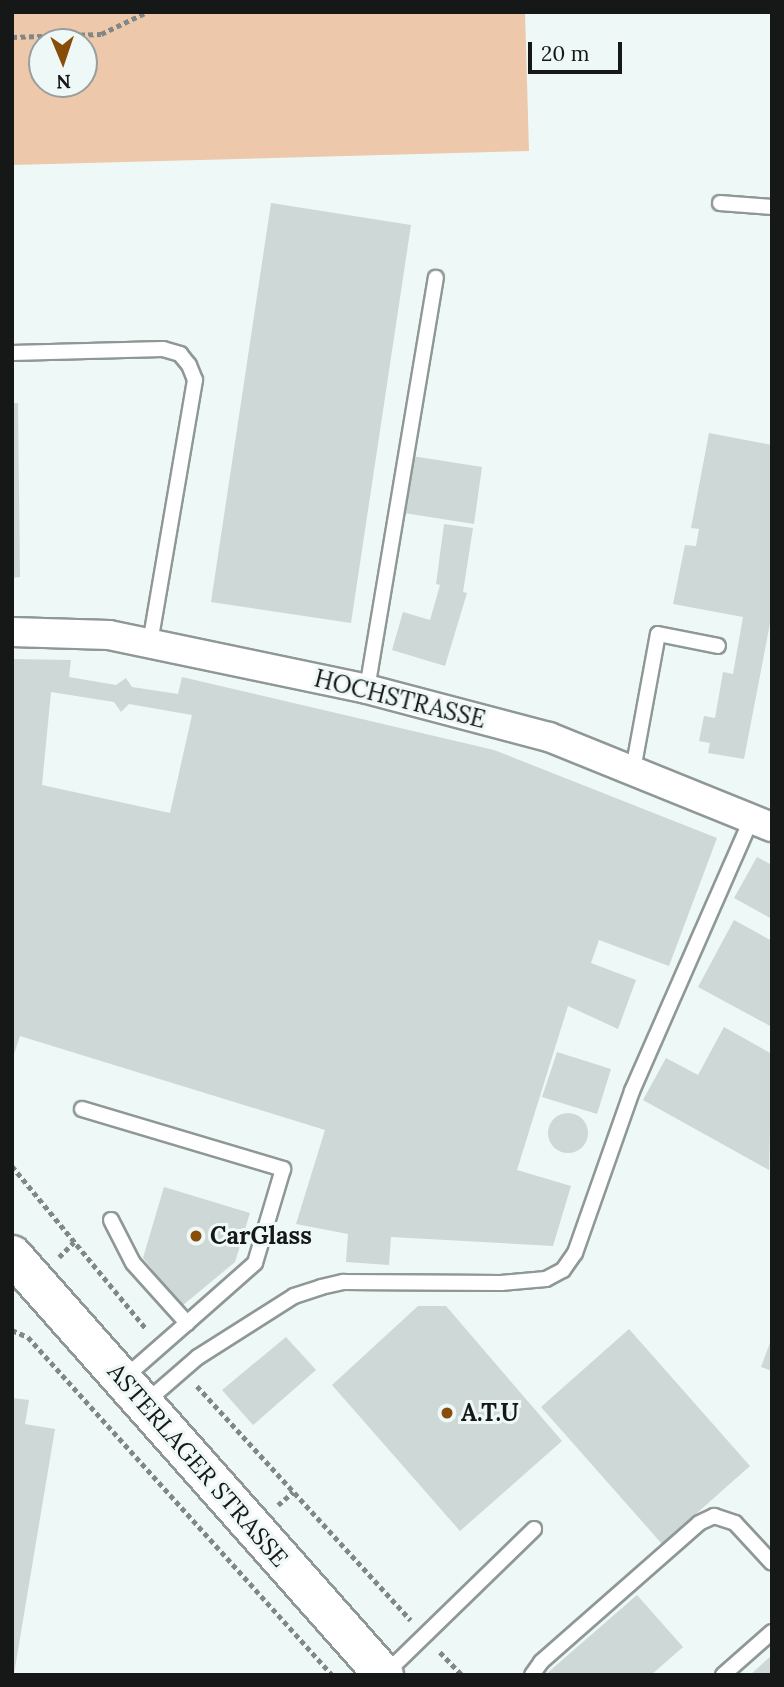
<!DOCTYPE html>
<html>
<head>
<meta charset="utf-8">
<style>
	body { margin:0 }
	#map { position:relative; width:784px; height:1687px; overflow:hidden; background:#eef8f6; font-family:Lora,serif }
	div>[style] { position:absolute }
	.green>* { inset:0; background:#edc8ab }
	.building>* { inset:0; background:#ced8d6 }
	.round { border-radius:50% }
	.path>* { height:4.5px; margin-top:-2.25px; transform-origin:0; background:repeating-linear-gradient(90deg,#818786 0 5px,transparent 0 8.5px) }
	.roads { filter:drop-shadow(2px 0 #8f9897) drop-shadow(-2px 0 #8f9897) drop-shadow(0 2px #8f9897) drop-shadow(0 -2px #8f9897) }
	.lane>* { height:14px; margin:-7px; padding:0 7px; transform-origin:7px; border-radius:7px; background:#fff }
	.street>* { height:28px; margin:-14px; padding:0 14px; transform-origin:14px; border-radius:14px; background:#fff }
	.secondary>* { height:38px; margin:-19px; padding:0 19px; transform-origin:19px; border-radius:19px; background:#fff }
	.dots>* { width:19px; height:19px; translate:-50% -50%; box-sizing:border-box; border:4px solid #eef8f6; border-radius:50% }
	span { translate:-50% -50%; white-space:nowrap; text-align:center; line-height:1.15; -webkit-text-stroke:6px #eef8f6; paint-order:stroke }
	.street-label { font-size:24px; color:#151817 }
	.poi-label { font-size:24px; color:#151817; font-weight:700 }
	.left { translate:0 -50%; text-align:left }
	.frame { position:absolute; inset:0; border:14px solid #151817; pointer-events:none }
	.north { position:absolute; left:28px; top:28px; width:70px; height:70px; box-sizing:border-box; background:#eef8f6; border:2px solid #979e9d; border-radius:50%; rotate:178deg; font-size:19px; font-weight:700; line-height:28px; text-align:center; color:#151817 }
	.north::after { content:''; display:block; margin:auto; width:24px; height:32px; background:#894d0a; clip-path:polygon(50% 0,100% 100%,50% 72%,0 100%) }
	.scale { position:absolute; left:528px; top:42px; width:94px; height:32px; box-sizing:border-box; border:4px solid #151817; border-top:0; padding-left:9px; font-size:21px; line-height:24px; white-space:nowrap; color:#151817; -webkit-text-stroke:5px #eef8f6; paint-order:stroke }
</style>
</head>
<body>
<div id="map">
	<div class="green">
		<div style="clip-path:polygon(evenodd,12px 12px,525px 12px,529px 151px,12px 165px,12px 12px,42px 42px,84px 42px,84px 84px,42px 84px,42px 42px)"></div>
	</div>
	<div class="building">
		<div style="clip-path:polygon(271px 203px,411px 225px,351px 623px,211px 602px)"></div>
		<div style="clip-path:polygon(12px 403px,18px 403px,20px 577px,12px 578px)"></div>
		<div style="clip-path:polygon(709px 433px,772px 445px,772px 613px,744px 759px,708px 753px,710px 743px,699px 741px,704px 716px,715px 718px,723px 672px,733px 674px,743px 617px,673px 604px,685px 545px,696px 546px,699px 529px,691px 528px)"></div>
		<div style="clip-path:polygon(412px 456px,482px 467px,474px 524px,404px 513px)"></div>
		<div style="clip-path:polygon(444px 524px,473px 528px,463px 592px,467px 593px,445px 666px,392px 650px,403px 612px,430px 620px,440px 585px,436px 584px)"></div>
		<div style="clip-path:polygon(evenodd,12px 659px,71px 660px,69px 677px,116px 685px,126px 678px,132px 687px,178px 694px,182px 677px,494px 750px,717px 838px,669px 966px,599px 940px,591px 963px,636px 980px,618px 1029px,568px 1006px,517px 1170px,571px 1186px,553px 1246px,391px 1237px,389px 1265px,346px 1262px,348px 1234px,296px 1224px,325px 1130px,20px 1036px,12px 1060px,12px 659px,51px 692px,114px 702px,121px 712px,129px 704px,192px 715px,170px 813px,42px 785px,51px 692px)"></div>
		<div style="clip-path:polygon(757px 857px,772px 865px,772px 919px,734px 898px)"></div>
		<div style="clip-path:polygon(734px 920px,772px 941px,772px 1027px,698px 987px)"></div>
		<div style="clip-path:polygon(724px 1027px,772px 1054px,769px 1170px,643px 1100px,666px 1058px,698px 1075px)"></div>
		<div style="clip-path:polygon(557px 1052px,611px 1069px,597px 1114px,542px 1097px)"></div>
		<div class="round" style="left:548px;top:1113px;width:40px;height:40px"></div>
		<div style="clip-path:polygon(164px 1187px,250px 1213px,235px 1262px,182px 1306px,143px 1258px)"></div>
		<div style="clip-path:polygon(418px 1306px,446px 1306px,562px 1441px,460px 1531px,332px 1385px)"></div>
		<div style="clip-path:polygon(629px 1329px,750px 1466px,662px 1544px,541px 1407px)"></div>
		<div style="clip-path:polygon(286px 1337px,316px 1370px,253px 1425px,222px 1390px)"></div>
		<div style="clip-path:polygon(771px 1340px,772px 1340px,772px 1371px,761px 1367px)"></div>
		<div style="clip-path:polygon(12px 1398px,29px 1400px,25px 1424px,55px 1429px,14px 1674px)"></div>
		<div style="clip-path:polygon(637px 1595px,683px 1647px,651px 1675px,545px 1675px)"></div>
		<div style="clip-path:polygon(772px 1655px,772px 1675px,750px 1675px)"></div>
	</div>
	<div class="path">
		<div style="left:12px;top:37px;width:89px;rotate:-1.9deg"></div>
		<div style="left:101px;top:34px;width:51px;rotate:-25.6deg"></div>
		<div style="left:12px;top:1166px;width:212px;rotate:50.5deg"></div>
		<div style="left:59px;top:1257px;width:21px;rotate:-45deg"></div>
		<div style="left:12px;top:1330px;width:17px;rotate:24deg"></div>
		<div style="left:28px;top:1337px;width:455px;rotate:48deg"></div>
		<div style="left:197px;top:1386px;width:317px;rotate:47.6deg"></div>
		<div style="left:278px;top:1505px;width:20px;rotate:-41deg"></div>
		<div style="left:440px;top:1652px;width:32px;rotate:46deg"></div>
	</div>
	<div class="roads">
		<div class="lane">
			<div style="left:720px;top:203px;width:52px;rotate:4.4deg"></div>
			<div style="left:12px;top:353px;width:151px;rotate:-1.5deg"></div>
			<div style="left:163px;top:349px;width:18px;rotate:16deg"></div>
			<div style="left:180px;top:354px;width:14px;rotate:51deg"></div>
			<div style="left:189px;top:365px;width:16px;rotate:68deg"></div>
			<div style="left:195px;top:380px;width:267px;rotate:99.7deg"></div>
			<div style="left:367px;top:689px;width:417px;rotate:-80.5deg"></div>
			<div style="left:633px;top:770px;width:138px;rotate:-79.6deg"></div>
			<div style="left:658px;top:634px;width:61px;rotate:11.3deg"></div>
			<div style="left:82px;top:1109px;width:210px;rotate:16.6deg"></div>
			<div style="left:283px;top:1169px;width:98px;rotate:106.6deg"></div>
			<div style="left:255px;top:1263px;width:91px;rotate:138.6deg"></div>
			<div style="left:111px;top:1220px;width:48px;rotate:62.9deg"></div>
			<div style="left:133px;top:1263px;width:81px;rotate:48deg"></div>
			<div style="left:187px;top:1323px;width:85px;rotate:138.8deg"></div>
			<div style="left:146px;top:1402px;width:69px;rotate:-40.9deg"></div>
			<div style="left:198px;top:1357px;width:114px;rotate:-32.4deg"></div>
			<div style="left:294px;top:1296px;width:28px;rotate:-18deg"></div>
			<div style="left:321px;top:1287px;width:23px;rotate:-13deg"></div>
			<div style="left:343px;top:1282px;width:158px;rotate:0.4deg"></div>
			<div style="left:501px;top:1283px;width:45px;rotate:-5.1deg"></div>
			<div style="left:546px;top:1279px;width:19px;rotate:-28deg"></div>
			<div style="left:563px;top:1270px;width:21px;rotate:-55deg"></div>
			<div style="left:575px;top:1253px;width:172px;rotate:-70.6deg"></div>
			<div style="left:632px;top:1091px;width:298px;rotate:-66.3deg"></div>
			<div style="left:385px;top:1674px;width:208px;rotate:-44.2deg"></div>
			<div style="left:532px;top:1675px;width:16px;rotate:-55deg"></div>
			<div style="left:541px;top:1662px;width:210px;rotate:-41.3deg"></div>
			<div style="left:699px;top:1523px;width:17px;rotate:-25deg"></div>
			<div style="left:714px;top:1516px;width:22px;rotate:18deg"></div>
			<div style="left:735px;top:1523px;width:54px;rotate:47.2deg"></div>
			<div style="left:723px;top:1675px;width:65px;rotate:-41.3deg"></div>
		</div>
		<div class="street">
			<div style="left:12px;top:632px;width:97px;rotate:1.8deg"></div>
			<div style="left:109px;top:635px;width:264px;rotate:11.8deg"></div>
			<div style="left:367px;top:689px;width:188px;rotate:14.8deg"></div>
			<div style="left:549px;top:737px;width:240px;rotate:22deg"></div>
		</div>
		<div class="secondary">
			<div style="left:12px;top:1255px;width:561px;rotate:48.47deg"></div>
		</div>
	</div>
	<div class="dots">
		<div style="left:196px;top:1236px;background:#894d0a"></div>
		<div style="left:447px;top:1413px;background:#894d0a"></div>
	</div>
	<div class="street-label">
		<span style="left:400px;top:699px;rotate:14deg">HOCHSTRASSE</span>
		<span style="left:198px;top:1465px;rotate:49deg">ASTERLAGER STRASSE</span>
	</div>
	<div class="poi-label">
		<span class="left" style="left:210px;top:1236px">CarGlass</span>
		<span class="left" style="left:461px;top:1413px">A.T.U</span>
	</div>
	<div class="frame"></div>
	<div class="north">N</div>
	<div class="scale">20 m</div>
</div>
</body>
</html>
